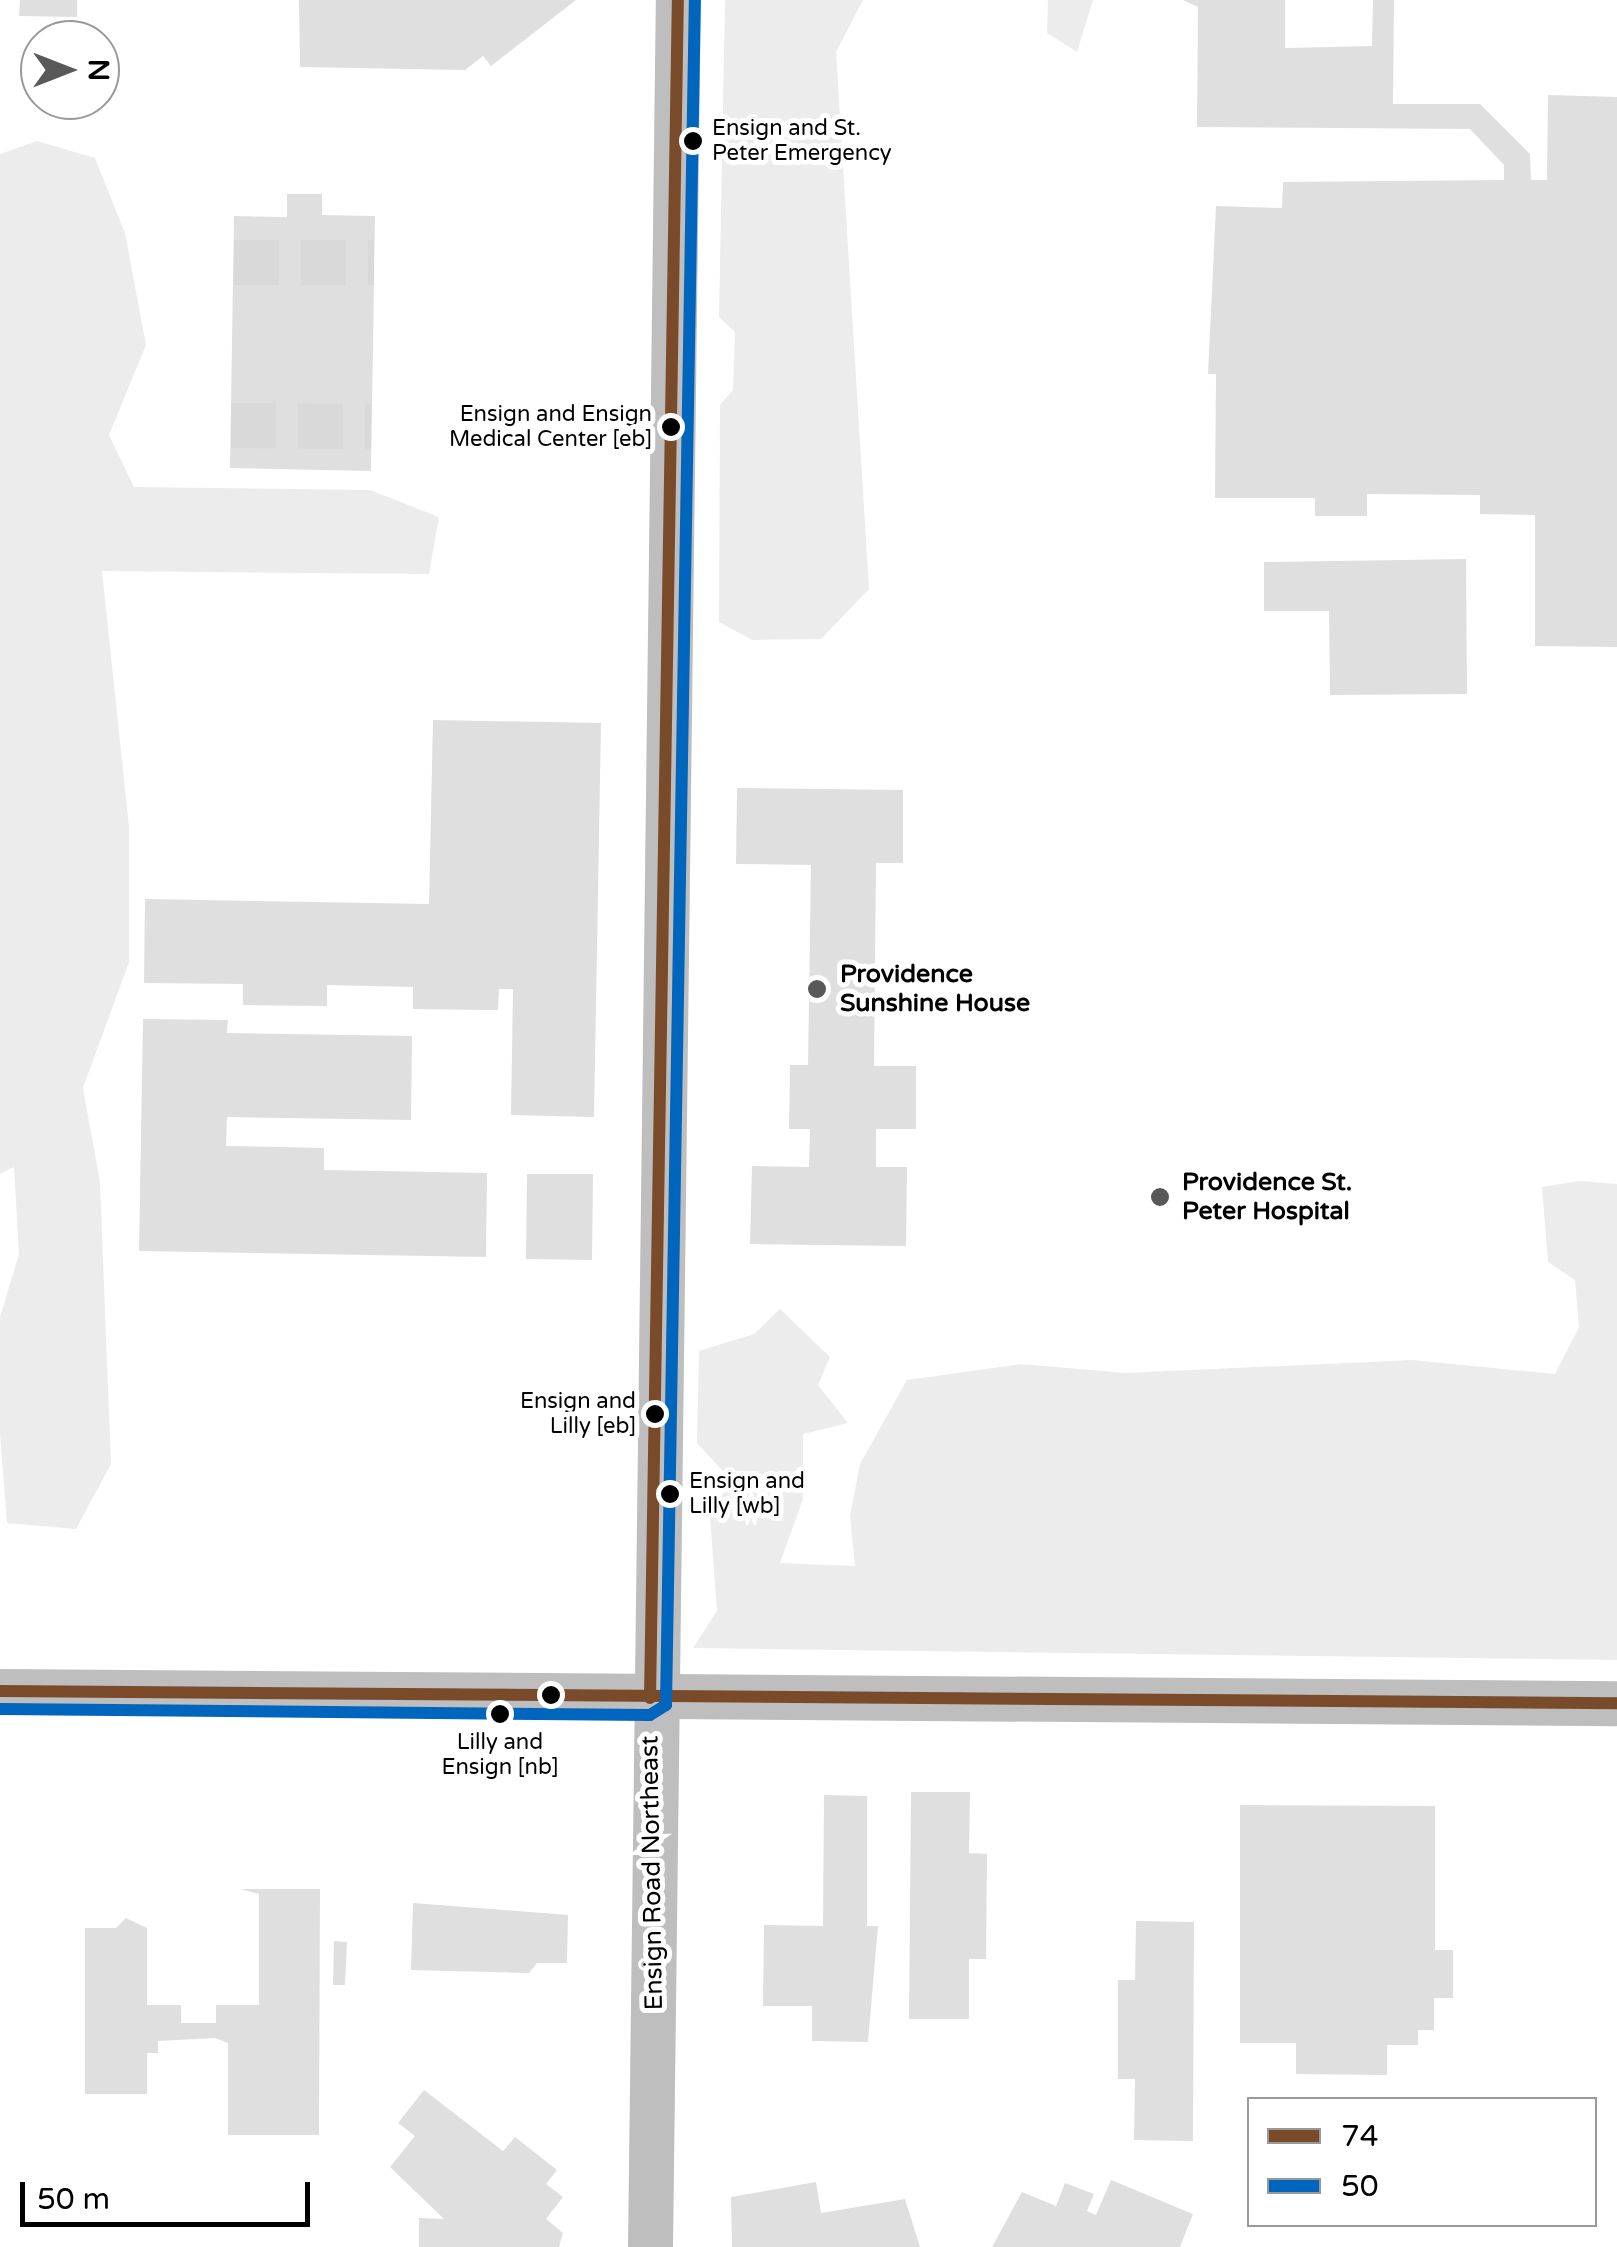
<!DOCTYPE html>
<html>
<head>
<meta charset="utf-8">
<style>
	body { margin:0 }
	#map { position:relative; width:1617px; height:2247px; overflow:hidden; background:#fff; font-family:"Varela Round",sans-serif }
	div>[style] { position:absolute }
	.green>* { inset:0; background:#ececec }
	.building>* { inset:0; background:#dfdfdf }
	.minor-tunnel>* { height:45px; margin-top:-22.5px; transform-origin:0; background:repeating-linear-gradient(90deg,#d9d9d9 0 45px,transparent 0 67px) }
	.minor>* { height:45px; margin:-22.5px; padding:0 22.5px; transform-origin:22.5px; border-radius:22.5px; background:#bebebe }
	.bus-1>* { height:12px; margin:-6px; padding:0 6px; transform-origin:6px; border-radius:6px; background:#7a4b2a }
	.bus-2>* { height:12px; margin:-6px; padding:0 6px; transform-origin:6px; border-radius:6px; background:#0065bd }
	.dots>* { width:28px; height:28px; translate:-50% -50%; box-sizing:border-box; border:5px solid #fff; border-radius:50% }
	span { translate:-50% -50%; white-space:nowrap; text-align:center; line-height:1.15; -webkit-text-stroke:10px #fff; paint-order:stroke }
	.bus-label { font-size:22px; color:#000 }
	.left { translate:0 -50%; text-align:left }
	.right { translate:-100% -50%; text-align:right }
	.poi-label { font-size:25px; color:#000; font-weight:700 }
	.street-label { font-size:25px; color:#000 }
	.legend { position:absolute; left:1247px; top:2097px; width:350px; height:130px; box-sizing:border-box; background:#fff; border:2px solid #999; margin:0; padding:12px 18px; list-style:none; font-size:30px; color:#000 }
	.legend li { display:flex; align-items:center; gap:20px; height:50px }
	.legend b { width:50px; border:2px solid #999 }
	.north { position:absolute; left:20px; top:20px; width:100px; height:100px; box-sizing:border-box; background:#fff; border:2px solid #999; border-radius:50%; rotate:90deg; font-size:28px; font-weight:700; line-height:40px; text-align:center; color:#000 }
	.north::after { content:''; display:block; margin:auto; width:35px; height:45px; background:#595959; clip-path:polygon(50% 0,100% 100%,50% 72%,0 100%) }
	.scale { position:absolute; left:20px; top:2182px; width:290px; height:45px; box-sizing:border-box; border:5px solid #000; border-top:0; padding-left:12px; font-size:30px; line-height:35px; white-space:nowrap; color:#000; -webkit-text-stroke:8px #fff; paint-order:stroke }
</style>
</head>
<body>
<div id="map">
	<div class="green">
		<div style="clip-path:polygon(725px 0,863px 0,836px 52px,869px 589px,821px 639px,752px 640px,719px 622px,720px 405px,733px 390px,735px 332px,719px 317px)"></div>
		<div style="clip-path:polygon(1048px 0,1093px 0,1077px 52px,1047px 33px)"></div>
		<div style="clip-path:polygon(37px 141px,95px 158px,125px 233px,146px 345px,109px 435px,134px 487px,370px 490px,439px 517px,429px 574px,102px 571px,129px 827px,129px 962px,83px 1088px,100px 1182px,111px 1464px,76px 1529px,7px 1523px,0 1434px,0 1317px,19px 1254px,14px 1167px,0 1174px,0 154px)"></div>
		<div style="clip-path:polygon(1579px 1181px,1617px 1184px,1617px 1660px,693px 1648px,717px 1611px,710px 1516px,731px 1480px,697px 1443px,699px 1351px,754px 1334px,780px 1309px,830px 1357px,818px 1385px,848px 1423px,803px 1434px,803px 1499px,780px 1563px,855px 1566px,850px 1516px,860px 1464px,907px 1380px,1021px 1364px,1125px 1373px,1413px 1360px,1555px 1374px,1579px 1327px,1575px 1280px,1548px 1262px,1542px 1187px)"></div>
	</div>
	<div class="building">
		<div style="clip-path:polygon(20px 0,77px 0,77px 17px,19px 16px)"></div>
		<div style="clip-path:polygon(299px 0,576px 0,491px 66px,483px 56px,465px 70px,300px 67px)"></div>
		<div style="clip-path:polygon(1183px 0,1285px 0,1285px 48px,1372px 46px,1373px 0,1394px 0,1393px 104px,1480px 104px,1530px 154px,1531px 180px,1547px 180px,1548px 95px,1617px 97px,1617px 647px,1535px 646px,1535px 515px,1480px 514px,1480px 495px,1367px 494px,1367px 516px,1315px 516px,1315px 498px,1215px 498px,1216px 374px,1208px 374px,1216px 206px,1282px 208px,1283px 182px,1504px 180px,1504px 165px,1470px 129px,1197px 127px,1198px 7px)"></div>
		<div style="clip-path:polygon(287px 194px,322px 194px,322px 215px,375px 216px,371px 471px,230px 468px,234px 216px,287px 217px)"></div>
		<div style="clip-path:polygon(1466px 559px,1467px 694px,1330px 695px,1329px 611px,1264px 611px,1264px 562px)"></div>
		<div style="clip-path:polygon(433px 720px,601px 723px,594px 1117px,511px 1115px,513px 989px,499px 989px,498px 1010px,485px 1010px,413px 1009px,413px 987px,327px 985px,327px 1006px,243px 1005px,243px 984px,144px 983px,145px 899px,429px 904px)"></div>
		<div style="clip-path:polygon(737px 788px,903px 790px,903px 863px,876px 863px,874px 1066px,916px 1066px,916px 1129px,876px 1129px,876px 1167px,907px 1167px,906px 1246px,750px 1244px,752px 1166px,809px 1167px,810px 1129px,789px 1129px,790px 1065px,808px 1065px,811px 865px,736px 864px)"></div>
		<div style="clip-path:polygon(143px 1019px,228px 1020px,227px 1033px,412px 1036px,411px 1120px,227px 1117px,226px 1146px,324px 1148px,324px 1170px,487px 1173px,486px 1257px,139px 1251px)"></div>
		<div style="clip-path:polygon(527px 1174px,593px 1174px,592px 1260px,526px 1259px)"></div>
		<div style="clip-path:polygon(911px 1792px,970px 1792px,969px 1853px,987px 1854px,986px 1959px,969px 1959px,969px 2019px,909px 2019px)"></div>
		<div style="clip-path:polygon(824px 1795px,867px 1796px,867px 1926px,878px 1926px,868px 2042px,812px 2041px,812px 2006px,763px 2006px,764px 1925px,823px 1926px)"></div>
		<div style="clip-path:polygon(1240px 1805px,1435px 1806px,1435px 1950px,1453px 1950px,1453px 1998px,1434px 1998px,1434px 2030px,1418px 2030px,1418px 2045px,1387px 2045px,1387px 2075px,1296px 2074px,1296px 2043px,1240px 2043px)"></div>
		<div style="clip-path:polygon(240px 1889px,320px 1889px,319px 2135px,228px 2135px,228px 2043px,215px 2038px,158px 2041px,158px 2053px,147px 2053px,147px 2094px,85px 2094px,85px 1928px,116px 1928px,126px 1918px,147px 1928px,147px 2005px,181px 2005px,181px 2023px,216px 2023px,216px 2005px,259px 2005px,259px 1894px)"></div>
		<div style="clip-path:polygon(413px 1903px,568px 1915px,567px 1963px,537px 1963px,529px 1973px,411px 1970px)"></div>
		<div style="clip-path:polygon(1136px 1921px,1194px 1922px,1193px 2141px,1134px 2140px,1135px 2079px,1118px 2079px,1118px 1980px,1135px 1980px)"></div>
		<div style="clip-path:polygon(334px 1941px,347px 1942px,345px 1985px,333px 1985px)"></div>
		<div style="clip-path:polygon(424px 2090px,503px 2151px,515px 2137px,557px 2170px,546px 2184px,563px 2197px,546px 2219px,563px 2233px,559px 2247px,419px 2247px,419px 2218px,444px 2219px,390px 2167px,415px 2136px,398px 2123px)"></div>
		<div style="clip-path:polygon(1111px 2180px,1193px 2214px,1180px 2247px,992px 2247px,1022px 2192px,1056px 2206px,1065px 2183px,1094px 2194px,1087px 2211px,1096px 2215px)"></div>
		<div style="clip-path:polygon(816px 2182px,821px 2213px,905px 2199px,920px 2247px,732px 2247px,731px 2197px)"></div>
	</div>
	<div class="minor-tunnel">
		<div style="left:234px;top:262px;width:140px"></div>
		<div style="left:231px;top:425px;width:140px;rotate:0.4deg"></div>
	</div>
	<div class="minor">
		<div style="left:0;top:1691px;width:1617px;rotate:0.43deg"></div>
		<div style="left:650px;top:2247px;width:2247px;rotate:-89.29deg"></div>
	</div>
	<div class="bus-1">
		<div style="left:0;top:1691px;width:1617px;rotate:0.43deg"></div>
		<div style="left:650px;top:1698px;width:1698px;rotate:-89.06deg"></div>
	</div>
	<div class="bus-2">
		<div style="left:0;top:1709px;width:650px;rotate:0.53deg"></div>
		<div style="left:650px;top:1715px;width:19px;rotate:-32deg"></div>
		<div style="left:666px;top:1705px;width:1705px;rotate:-89.03deg"></div>
	</div>
	<div class="dots">
		<div style="left:693px;top:141px;background:#000"></div>
		<div style="left:671px;top:427px;background:#000"></div>
		<div style="left:817px;top:989px;background:#595959"></div>
		<div style="left:1160px;top:1197px;background:#595959"></div>
		<div style="left:655px;top:1414px;background:#000"></div>
		<div style="left:670px;top:1494px;background:#000"></div>
		<div style="left:551px;top:1695px;background:#000"></div>
		<div style="left:500px;top:1714px;background:#000"></div>
	</div>
	<div class="bus-label">
		<span class="left" style="left:712px;top:141px">Ensign and St.<br>Peter Emergency</span>
		<span class="right" style="left:652px;top:427px">Ensign and Ensign<br>Medical Center [eb]</span>
		<span class="right" style="left:636px;top:1414px">Ensign and<br>Lilly [eb]</span>
		<span class="left" style="left:689px;top:1494px">Ensign and<br>Lilly [wb]</span>
		<span style="left:500px;top:1755px">Lilly and<br>Ensign [nb]</span>
	</div>
	<div class="poi-label">
		<span class="left" style="left:840px;top:989px">Providence<br>Sunshine House</span>
		<span class="left" style="left:1182px;top:1197px">Providence St.<br>Peter Hospital</span>
	</div>
	<div class="street-label">
		<span style="left:652px;top:1873px;rotate:-91deg">Ensign Road Northeast</span>
	</div>
	<ul class="legend">
	<li><b style="height:12px;background:#7a4b2a"></b>74</li>
	<li><b style="height:12px;background:#0065bd"></b>50</li>
	</ul>
	<div class="north">N</div>
	<div class="scale">50 m</div>
</div>
</body>
</html>
